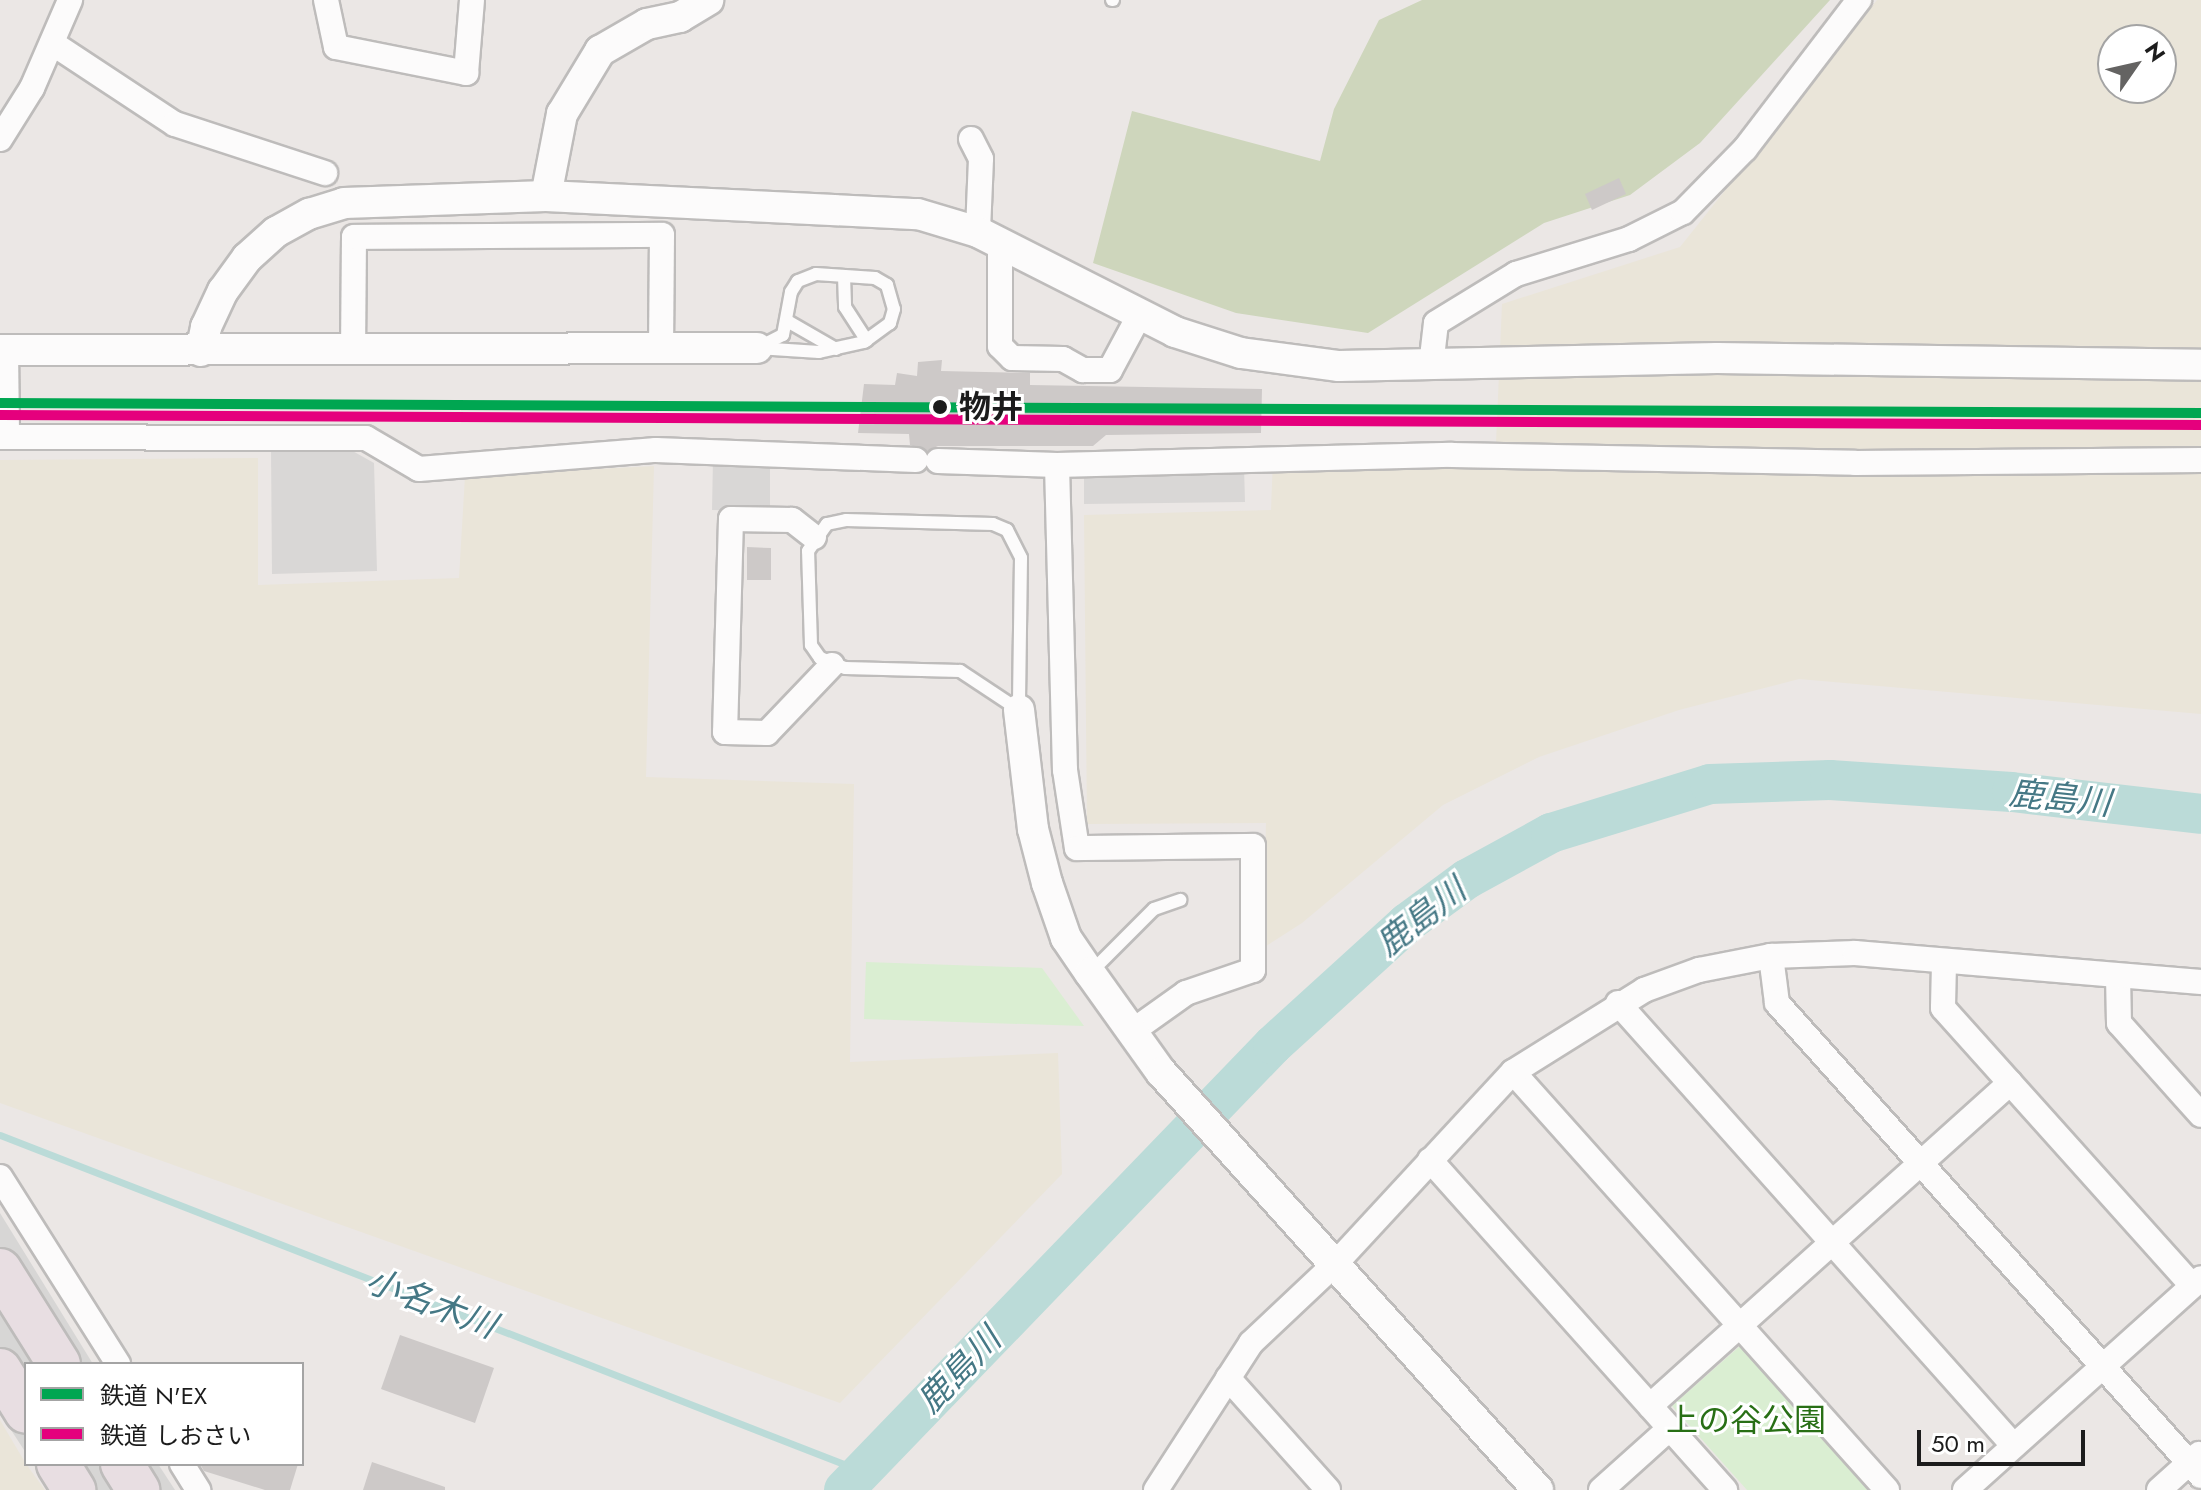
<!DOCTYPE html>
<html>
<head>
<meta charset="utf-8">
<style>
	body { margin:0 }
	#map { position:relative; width:2201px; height:1490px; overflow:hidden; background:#ebe7e5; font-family:Jost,"Noto Sans JP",sans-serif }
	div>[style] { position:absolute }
	.religious>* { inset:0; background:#d9d7d6 }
	.farmland>* { inset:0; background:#eae5d9 }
	.forest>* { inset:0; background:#ced6bc }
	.park>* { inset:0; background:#daeed2 }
	.pier>* { inset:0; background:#d7d6d5 }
	.stream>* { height:7px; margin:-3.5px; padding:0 3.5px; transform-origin:3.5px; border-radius:3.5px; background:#bbdbd8 }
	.river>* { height:40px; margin:-20px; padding:0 20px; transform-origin:20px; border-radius:20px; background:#bbdbd8 }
	.building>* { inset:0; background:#cdc9c8 }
	.roads { filter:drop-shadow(2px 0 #bebcbb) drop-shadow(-2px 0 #bebcbb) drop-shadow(0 2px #bebcbb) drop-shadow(0 -2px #bebcbb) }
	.service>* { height:12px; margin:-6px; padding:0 6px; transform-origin:6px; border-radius:6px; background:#fcfbfb }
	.minor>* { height:24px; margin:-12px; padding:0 12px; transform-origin:12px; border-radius:12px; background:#fcfbfb }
	.tertiary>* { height:30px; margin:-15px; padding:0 15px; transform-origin:15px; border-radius:15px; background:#fcfbfb }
	.motorway>* { height:42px; margin:-21px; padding:0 21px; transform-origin:21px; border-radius:21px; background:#e8dee2 }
	.rail-1>* { height:10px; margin:-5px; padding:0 5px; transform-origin:5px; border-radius:5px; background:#00a651 }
	.rail-2>* { height:10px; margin:-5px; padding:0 5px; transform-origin:5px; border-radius:5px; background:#e5007d }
	.dots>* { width:22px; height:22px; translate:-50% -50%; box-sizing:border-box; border:4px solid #fff; border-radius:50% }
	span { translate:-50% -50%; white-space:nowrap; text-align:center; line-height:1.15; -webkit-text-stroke:6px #fff; paint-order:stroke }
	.stop-label { font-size:32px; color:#1c1c1c; font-weight:700 }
	.left { translate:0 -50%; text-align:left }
	.park-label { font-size:32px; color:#286f15 }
	.water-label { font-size:34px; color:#457885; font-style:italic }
	.legend { position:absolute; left:24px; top:1362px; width:280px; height:104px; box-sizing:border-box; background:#fff; border:2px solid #a4a4a4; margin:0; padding:10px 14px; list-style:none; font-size:24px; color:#1c1c1c }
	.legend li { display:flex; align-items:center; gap:16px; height:40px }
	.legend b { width:40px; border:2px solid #a4a4a4 }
	.north { position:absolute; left:2097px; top:24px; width:80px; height:80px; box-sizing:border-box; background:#fff; border:2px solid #a4a4a4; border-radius:50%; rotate:56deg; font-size:22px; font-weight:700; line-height:32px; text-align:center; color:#1c1c1c }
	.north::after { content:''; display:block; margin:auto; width:28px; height:36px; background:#646362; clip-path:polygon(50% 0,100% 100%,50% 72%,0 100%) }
	.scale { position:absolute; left:1917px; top:1430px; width:168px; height:36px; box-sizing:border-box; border:4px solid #1c1c1c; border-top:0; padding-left:10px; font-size:24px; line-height:28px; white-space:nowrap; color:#1c1c1c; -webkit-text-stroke:6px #fff; paint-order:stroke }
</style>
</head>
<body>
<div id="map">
	<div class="religious">
		<div style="clip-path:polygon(271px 448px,349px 449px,374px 463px,377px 571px,272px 574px)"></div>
		<div style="clip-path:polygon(713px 459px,770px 460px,770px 511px,712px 510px)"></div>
		<div style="clip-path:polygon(1244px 467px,1245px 502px,1084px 504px,1084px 473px)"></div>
	</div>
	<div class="farmland">
		<div style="clip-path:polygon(evenodd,1877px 0,2201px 0,2201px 714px,1799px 679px,1679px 710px,1539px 757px,1443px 805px,1302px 923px,1263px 948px,1266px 823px,1087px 824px,1084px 515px,1271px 510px,1273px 458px,1495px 466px,1502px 304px,1680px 247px,1877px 0,2113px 40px,2161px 40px,2161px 88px,2113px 88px,2113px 40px)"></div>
		<div style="clip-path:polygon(258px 458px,258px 585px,459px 578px,465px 476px,654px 466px,646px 777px,854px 784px,850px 1062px,1058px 1053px,1062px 1174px,840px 1403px,0 1103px,0 460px)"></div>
		<div style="clip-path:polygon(0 1420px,26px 1464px,45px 1490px,0 1490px)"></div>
	</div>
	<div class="forest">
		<div style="clip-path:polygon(1422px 0,1830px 0,1700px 143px,1630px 195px,1544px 223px,1368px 333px,1236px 313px,1093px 263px,1132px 111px,1320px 161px,1334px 109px,1379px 20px)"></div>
	</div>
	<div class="park">
		<div style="clip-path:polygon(866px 962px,1042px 968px,1084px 1026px,864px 1019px)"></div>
		<div style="clip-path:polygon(1741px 1345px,1870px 1490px,1747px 1490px,1672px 1406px)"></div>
	</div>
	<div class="pier">
		<div style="clip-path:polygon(0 1213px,93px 1364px,26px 1364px,26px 1453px,0 1413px)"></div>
		<div style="clip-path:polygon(33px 1464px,158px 1464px,175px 1490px,50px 1490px)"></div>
	</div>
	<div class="stream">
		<div style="left:0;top:1135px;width:925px;rotate:21.3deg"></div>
	</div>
	<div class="river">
		<div style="left:844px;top:1490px;width:618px;rotate:-46.05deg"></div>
		<div style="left:1273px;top:1045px;width:181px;rotate:-42.3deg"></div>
		<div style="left:1407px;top:923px;width:74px;rotate:-36.3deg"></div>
		<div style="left:1467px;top:879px;width:96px;rotate:-28.7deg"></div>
		<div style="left:1551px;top:833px;width:166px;rotate:-17.1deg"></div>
		<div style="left:1710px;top:784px;width:120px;rotate:-1.9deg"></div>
		<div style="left:1830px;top:780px;width:182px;rotate:3.8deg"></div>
		<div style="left:2012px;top:792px;width:190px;rotate:6.6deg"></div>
	</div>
	<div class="building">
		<div style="clip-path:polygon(1619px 178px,1626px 194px,1592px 210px,1585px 194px)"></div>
		<div style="clip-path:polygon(942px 360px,941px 371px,1030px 373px,1030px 385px,1262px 389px,1261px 433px,1106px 435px,1093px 446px,938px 446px,927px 451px,910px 445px,909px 434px,858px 433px,864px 384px,895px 385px,897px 373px,917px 376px,918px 362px)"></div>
		<div style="clip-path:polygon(747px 547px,771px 548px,771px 580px,747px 580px)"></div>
		<div style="clip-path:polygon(400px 1335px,494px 1368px,475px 1423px,381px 1389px)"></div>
		<div style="clip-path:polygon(372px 1462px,445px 1487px,445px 1490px,363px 1490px)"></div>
		<div style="clip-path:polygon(200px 1464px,298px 1464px,290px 1490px,265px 1490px,204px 1471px)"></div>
	</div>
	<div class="roads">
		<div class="service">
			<div style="left:1112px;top:0;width:1px"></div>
			<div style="left:816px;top:274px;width:59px;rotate:3.9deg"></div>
			<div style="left:875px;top:278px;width:14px;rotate:30deg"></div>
			<div style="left:887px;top:285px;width:25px;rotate:74deg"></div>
			<div style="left:894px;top:309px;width:15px;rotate:106deg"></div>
			<div style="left:890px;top:323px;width:32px;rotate:144deg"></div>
			<div style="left:864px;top:342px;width:46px;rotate:167.5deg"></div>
			<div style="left:819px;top:352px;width:62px;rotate:-176.3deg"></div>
			<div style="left:757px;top:348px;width:29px;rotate:-27deg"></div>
			<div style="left:783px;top:335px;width:44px;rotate:-79.5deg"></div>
			<div style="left:791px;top:292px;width:13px;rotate:-58deg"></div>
			<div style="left:798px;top:281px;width:19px;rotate:-21deg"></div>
			<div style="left:844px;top:276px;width:31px;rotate:88deg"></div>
			<div style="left:845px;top:307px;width:40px;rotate:57.1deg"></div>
			<div style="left:789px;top:322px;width:54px;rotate:29.9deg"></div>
			<div style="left:846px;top:520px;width:147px;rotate:1.6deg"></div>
			<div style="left:993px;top:524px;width:15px;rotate:23deg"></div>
			<div style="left:1007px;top:530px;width:31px;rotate:63deg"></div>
			<div style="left:1021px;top:558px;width:152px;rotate:90.8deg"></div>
			<div style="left:1019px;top:710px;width:71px;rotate:-146.5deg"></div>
			<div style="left:960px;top:671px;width:115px;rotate:-178.5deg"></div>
			<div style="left:845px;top:668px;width:27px;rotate:-158deg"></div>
			<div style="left:820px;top:658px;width:16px;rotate:-125deg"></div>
			<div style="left:811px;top:645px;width:94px;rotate:-91.8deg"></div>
			<div style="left:808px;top:551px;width:33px;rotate:-55deg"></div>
			<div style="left:827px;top:524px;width:19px;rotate:-12deg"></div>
			<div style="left:1091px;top:972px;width:89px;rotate:-45deg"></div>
			<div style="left:1154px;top:909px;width:28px;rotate:-19deg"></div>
		</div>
		<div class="minor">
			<div style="left:326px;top:0;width:48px;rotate:78deg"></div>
			<div style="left:336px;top:47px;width:133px;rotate:11.3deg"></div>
			<div style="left:466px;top:73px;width:73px;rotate:-85.3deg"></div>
			<div style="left:52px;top:43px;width:147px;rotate:33.4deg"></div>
			<div style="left:175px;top:124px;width:158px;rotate:18.1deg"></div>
			<div style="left:0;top:139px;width:60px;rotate:-57.9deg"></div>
			<div style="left:32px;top:88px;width:96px;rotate:-66.6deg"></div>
			<div style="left:971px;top:139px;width:22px;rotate:63deg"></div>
			<div style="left:981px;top:159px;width:73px;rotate:92.4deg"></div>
			<div style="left:1000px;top:243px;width:103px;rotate:90deg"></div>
			<div style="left:1000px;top:346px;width:17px;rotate:45deg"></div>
			<div style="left:1012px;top:358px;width:51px;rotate:1.1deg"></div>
			<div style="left:1063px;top:359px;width:23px;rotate:29deg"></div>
			<div style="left:1083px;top:370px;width:27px"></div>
			<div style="left:1110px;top:370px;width:61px;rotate:-61.8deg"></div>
			<div style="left:6px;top:350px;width:86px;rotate:89.3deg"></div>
			<div style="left:353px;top:352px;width:115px;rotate:-89.5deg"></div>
			<div style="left:354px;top:237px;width:308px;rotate:-0.4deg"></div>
			<div style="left:662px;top:235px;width:116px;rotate:90.5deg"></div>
			<div style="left:1431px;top:366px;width:43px;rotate:-83.4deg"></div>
			<div style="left:1436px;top:323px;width:94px;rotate:-31.5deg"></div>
			<div style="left:1516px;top:274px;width:118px;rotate:-17.2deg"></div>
			<div style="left:1629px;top:239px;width:60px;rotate:-26.6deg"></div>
			<div style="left:1683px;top:212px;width:88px;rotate:-45.5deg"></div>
			<div style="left:1745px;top:149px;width:188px;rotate:-52.6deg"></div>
			<div style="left:0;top:437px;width:366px;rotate:0.2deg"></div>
			<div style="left:366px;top:438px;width:61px;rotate:30.3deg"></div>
			<div style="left:419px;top:469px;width:238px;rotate:-4.6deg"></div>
			<div style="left:656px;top:450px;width:260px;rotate:2.2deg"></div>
			<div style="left:938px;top:461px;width:119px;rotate:1.9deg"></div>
			<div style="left:1057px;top:465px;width:395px;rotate:-1.5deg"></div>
			<div style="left:1452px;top:455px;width:403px;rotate:1.1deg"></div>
			<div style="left:1855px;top:463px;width:346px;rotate:-0.5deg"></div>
			<div style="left:1057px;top:465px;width:305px;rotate:88.5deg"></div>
			<div style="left:1065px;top:770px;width:79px;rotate:81.3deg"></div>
			<div style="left:1077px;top:848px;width:176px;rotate:-0.7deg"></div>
			<div style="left:1253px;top:846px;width:124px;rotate:90deg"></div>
			<div style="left:1253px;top:970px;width:71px;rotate:161.1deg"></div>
			<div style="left:1186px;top:993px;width:69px;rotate:144.5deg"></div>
			<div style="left:814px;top:537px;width:28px;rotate:-142deg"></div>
			<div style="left:792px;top:520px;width:61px;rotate:-179.1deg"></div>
			<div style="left:731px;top:519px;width:213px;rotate:91.6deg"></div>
			<div style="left:725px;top:732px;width:42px;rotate:1.4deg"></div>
			<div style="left:767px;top:733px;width:94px;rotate:-46.3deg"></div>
			<div style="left:1771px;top:956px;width:47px;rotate:82.7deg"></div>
			<div style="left:1777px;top:1003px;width:635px;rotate:48.13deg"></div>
			<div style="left:1944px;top:963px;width:45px;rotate:91.3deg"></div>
			<div style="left:1943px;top:1008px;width:373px;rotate:48.1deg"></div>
			<div style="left:2118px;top:976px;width:47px;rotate:88.8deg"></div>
			<div style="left:2119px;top:1023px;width:123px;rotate:48.3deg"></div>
			<div style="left:1618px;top:1003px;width:594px;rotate:48.21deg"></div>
			<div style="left:1513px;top:1072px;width:561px;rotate:48.18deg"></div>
			<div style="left:1430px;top:1160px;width:443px;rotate:48.2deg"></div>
			<div style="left:0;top:1177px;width:221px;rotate:57.7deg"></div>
			<div style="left:1228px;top:1378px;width:150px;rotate:48.2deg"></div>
			<div style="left:1650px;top:1406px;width:484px;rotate:-41.9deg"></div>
			<div style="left:182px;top:1464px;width:31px;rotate:58deg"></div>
			<div style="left:1156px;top:1490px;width:175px;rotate:-57.1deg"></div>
			<div style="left:1251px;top:1343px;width:117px;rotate:-43.3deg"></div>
			<div style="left:1336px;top:1263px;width:260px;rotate:-47.2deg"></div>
			<div style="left:1513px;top:1072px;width:155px;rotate:-32deg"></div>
			<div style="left:1644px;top:990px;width:59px;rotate:-20deg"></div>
			<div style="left:1699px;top:970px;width:73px;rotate:-11deg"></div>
			<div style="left:1771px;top:956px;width:84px;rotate:-2deg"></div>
			<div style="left:1855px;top:953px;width:347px;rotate:4.8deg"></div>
			<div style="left:1601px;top:1490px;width:93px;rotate:-41.9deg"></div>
			<div style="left:1965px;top:1490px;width:317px;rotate:-41.9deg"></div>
			<div style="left:2159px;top:1490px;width:54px;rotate:-42deg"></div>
		</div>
		<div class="tertiary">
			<div style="left:546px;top:196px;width:84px;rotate:-79deg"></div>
			<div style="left:562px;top:114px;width:74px;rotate:-58.9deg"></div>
			<div style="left:600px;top:51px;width:54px;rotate:-29.9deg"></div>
			<div style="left:647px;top:24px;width:34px;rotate:-12deg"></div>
			<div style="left:680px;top:17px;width:33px;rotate:-31deg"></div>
			<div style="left:0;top:350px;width:757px;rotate:-0.15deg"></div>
			<div style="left:201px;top:351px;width:25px;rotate:-78deg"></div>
			<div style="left:206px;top:327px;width:40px;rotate:-65deg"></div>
			<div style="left:223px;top:291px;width:41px;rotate:-54deg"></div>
			<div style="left:247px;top:258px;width:39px;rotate:-42deg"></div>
			<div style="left:276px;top:232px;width:38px;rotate:-29deg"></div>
			<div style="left:309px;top:214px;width:37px;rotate:-17deg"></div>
			<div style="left:344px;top:203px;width:202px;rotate:-2deg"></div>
			<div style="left:546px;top:196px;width:372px;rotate:2.8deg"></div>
			<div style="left:918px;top:214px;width:63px;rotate:16.7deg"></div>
			<div style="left:978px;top:232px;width:221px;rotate:26.9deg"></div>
			<div style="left:1175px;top:332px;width:69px;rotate:17.7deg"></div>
			<div style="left:1241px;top:353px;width:99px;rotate:7.6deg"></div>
			<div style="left:1339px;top:366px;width:378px;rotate:-1.2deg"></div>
			<div style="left:1717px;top:358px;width:484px;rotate:0.8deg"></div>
			<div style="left:1019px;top:710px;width:120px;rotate:83.3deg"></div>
			<div style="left:1033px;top:829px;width:56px;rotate:75.5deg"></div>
			<div style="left:1047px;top:883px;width:58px;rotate:70.9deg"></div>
			<div style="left:1066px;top:938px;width:42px;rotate:55.6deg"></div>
			<div style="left:1090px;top:973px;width:122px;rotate:54.4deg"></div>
			<div style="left:1161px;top:1072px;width:563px;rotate:47.95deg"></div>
		</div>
		<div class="motorway">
			<div style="left:0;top:1270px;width:111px;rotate:57.9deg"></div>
			<div style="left:0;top:1370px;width:49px;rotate:58.2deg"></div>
			<div style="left:58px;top:1464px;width:31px;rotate:58deg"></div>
			<div style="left:122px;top:1464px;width:31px;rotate:58deg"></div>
		</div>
	</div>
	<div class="rail-1">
		<div style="left:0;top:403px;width:2201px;rotate:0.26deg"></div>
	</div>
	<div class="rail-2">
		<div style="left:0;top:415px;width:2201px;rotate:0.26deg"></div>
	</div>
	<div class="dots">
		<div style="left:940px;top:407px;background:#1c1c1c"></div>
	</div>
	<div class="stop-label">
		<span class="left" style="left:959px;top:407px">物井</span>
	</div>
	<div class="park-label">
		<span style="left:1746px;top:1420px">上の谷公園</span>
	</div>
	<div class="water-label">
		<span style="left:2060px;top:798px;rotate:6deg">鹿島川</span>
		<span style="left:1421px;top:917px;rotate:-38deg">鹿島川</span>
		<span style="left:431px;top:1303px;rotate:21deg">小名木川</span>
		<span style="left:959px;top:1370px;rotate:-46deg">鹿島川</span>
	</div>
	<ul class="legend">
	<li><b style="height:10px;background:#00a651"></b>鉄道 N'EX</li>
	<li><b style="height:10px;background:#e5007d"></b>鉄道 しおさい</li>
	</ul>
	<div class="north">N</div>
	<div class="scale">50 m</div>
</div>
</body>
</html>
